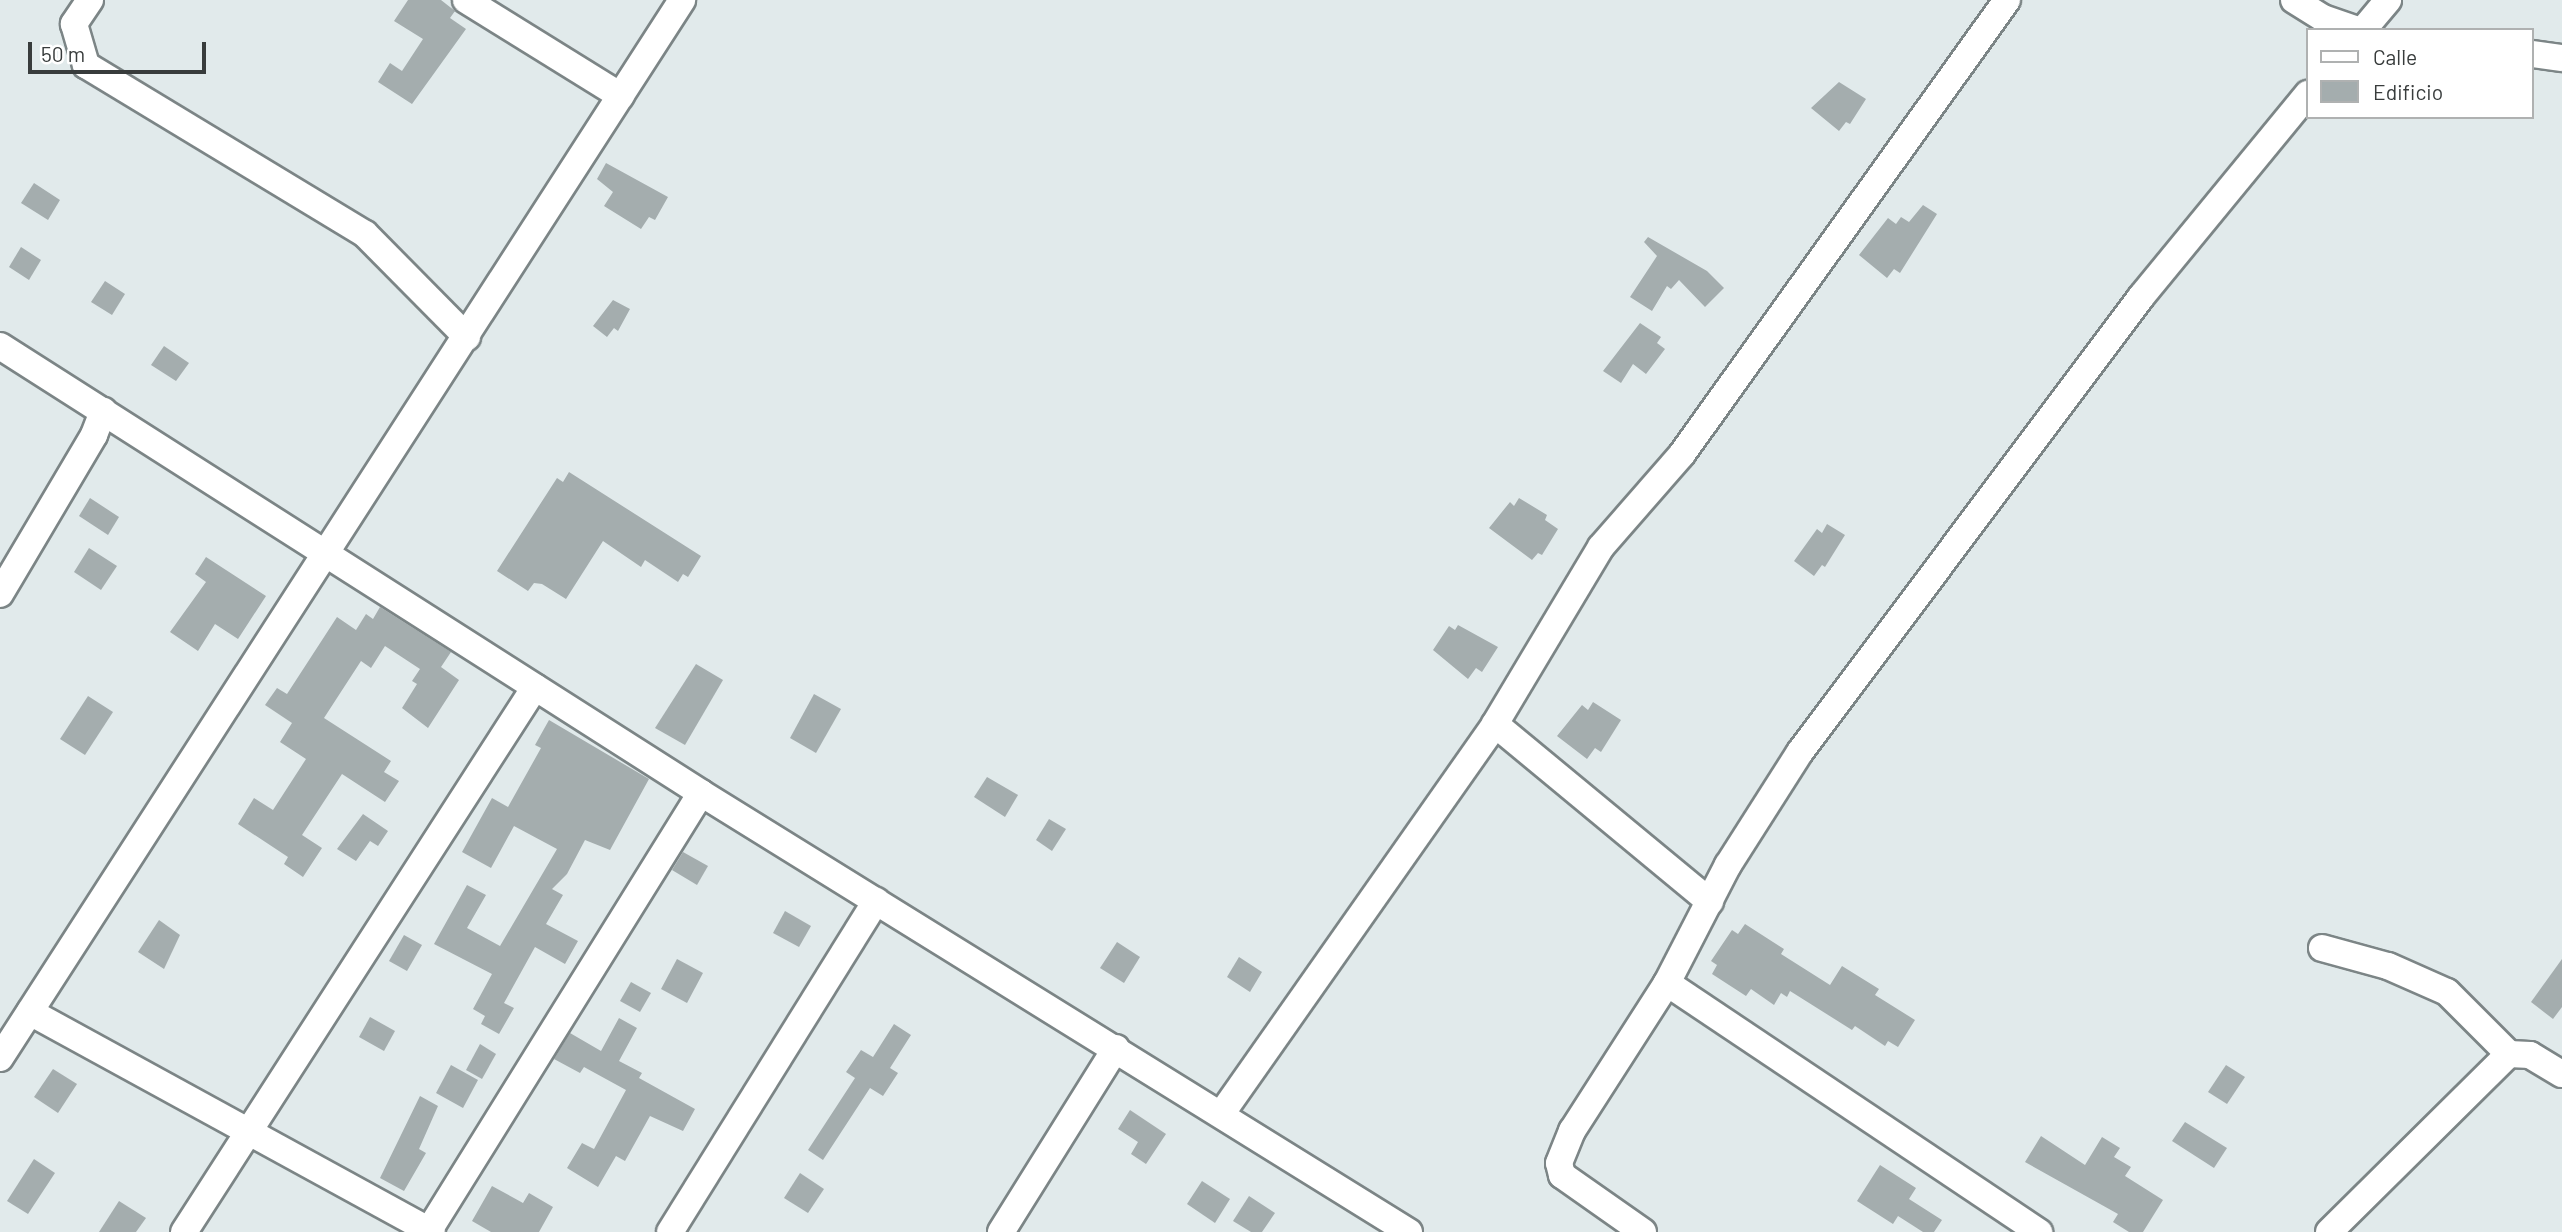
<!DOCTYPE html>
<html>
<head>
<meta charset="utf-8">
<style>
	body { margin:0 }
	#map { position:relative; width:2562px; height:1232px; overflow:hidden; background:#e1eaeb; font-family:Barlow,sans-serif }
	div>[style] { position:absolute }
	.building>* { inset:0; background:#a4adae }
	.roads { filter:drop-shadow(2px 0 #7c8586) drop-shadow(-2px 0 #7c8586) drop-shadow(0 2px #7c8586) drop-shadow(0 -2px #7c8586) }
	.minor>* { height:26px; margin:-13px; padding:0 13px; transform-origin:13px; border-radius:13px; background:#fff }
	span { translate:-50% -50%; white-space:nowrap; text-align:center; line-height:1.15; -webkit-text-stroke:6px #fff; paint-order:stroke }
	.legend { position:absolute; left:2306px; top:28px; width:228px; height:91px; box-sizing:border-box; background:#fff; border:2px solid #afb1b1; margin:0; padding:9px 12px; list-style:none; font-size:21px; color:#383c3c }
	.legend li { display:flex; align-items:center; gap:14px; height:35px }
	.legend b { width:35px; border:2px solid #afb1b1 }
	.scale { position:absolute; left:28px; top:42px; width:178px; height:32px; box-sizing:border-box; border:4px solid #383c3c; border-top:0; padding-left:9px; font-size:21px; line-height:24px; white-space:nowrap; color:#383c3c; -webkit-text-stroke:5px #fff; paint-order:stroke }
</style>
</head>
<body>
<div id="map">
	<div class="building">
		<div style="clip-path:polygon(408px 0,441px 0,455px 11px,450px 18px,466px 29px,412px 104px,378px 82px,390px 63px,402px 71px,423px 39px,394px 21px)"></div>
		<div style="clip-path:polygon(1839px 82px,1866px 99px,1850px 124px,1846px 122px,1839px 131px,1811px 108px)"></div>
		<div style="clip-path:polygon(606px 163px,668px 197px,655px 220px,649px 217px,641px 229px,604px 206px,613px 192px,597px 179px)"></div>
		<div style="clip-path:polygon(34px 183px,60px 200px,48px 220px,21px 203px)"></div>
		<div style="clip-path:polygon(1923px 205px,1937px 214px,1900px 273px,1894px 269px,1887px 278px,1859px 255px,1888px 218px,1896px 224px,1901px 217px,1909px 222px)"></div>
		<div style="clip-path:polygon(1648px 237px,1707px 271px,1724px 288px,1705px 307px,1679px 280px,1671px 289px,1667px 286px,1652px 311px,1630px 297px,1657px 256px,1644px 242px)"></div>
		<div style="clip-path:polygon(21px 247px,41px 260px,29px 280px,9px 267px)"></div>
		<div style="clip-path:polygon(105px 281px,125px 294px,112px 315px,91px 302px)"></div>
		<div style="clip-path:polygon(613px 300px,630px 309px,618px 331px,614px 328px,607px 337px,593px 326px)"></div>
		<div style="clip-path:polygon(1640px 323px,1661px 337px,1657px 343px,1665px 349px,1646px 374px,1633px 364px,1621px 383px,1603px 371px)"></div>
		<div style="clip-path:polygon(164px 346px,189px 363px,176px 381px,151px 365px)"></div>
		<div style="clip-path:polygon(569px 472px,701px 556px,688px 577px,683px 574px,678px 582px,645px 560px,641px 567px,603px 541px,566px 599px,542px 584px,534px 583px,528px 591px,497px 571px,557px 478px,563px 482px)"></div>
		<div style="clip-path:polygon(90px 498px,119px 517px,108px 535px,79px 516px)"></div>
		<div style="clip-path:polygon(1519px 498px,1547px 515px,1545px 520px,1558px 529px,1542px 555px,1538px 553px,1532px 560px,1489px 528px,1510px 502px,1514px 506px)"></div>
		<div style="clip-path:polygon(1827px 524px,1845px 535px,1825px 567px,1822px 565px,1814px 576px,1794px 561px,1817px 529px,1822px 533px)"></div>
		<div style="clip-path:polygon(89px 548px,117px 566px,101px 590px,74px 572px)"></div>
		<div style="clip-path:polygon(206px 557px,266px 596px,238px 639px,215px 624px,198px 651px,170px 632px,206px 582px,195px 574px)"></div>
		<div style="clip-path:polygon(380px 607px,451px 652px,441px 667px,459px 680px,428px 728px,402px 708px,417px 684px,412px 681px,420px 669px,385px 646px,371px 668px,361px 661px,324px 718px,391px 761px,384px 772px,399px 781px,385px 802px,342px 774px,302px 835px,322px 848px,303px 877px,284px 864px,288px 857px,238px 824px,254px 798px,273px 810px,306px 759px,280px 742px,292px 723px,265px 705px,277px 688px,287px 694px,337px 617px,356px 630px,366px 614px,373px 619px)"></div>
		<div style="clip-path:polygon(1458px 625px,1498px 647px,1482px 672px,1476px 668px,1468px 679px,1433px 650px,1449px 626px,1455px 630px)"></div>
		<div style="clip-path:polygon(696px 664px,723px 680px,685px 745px,655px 728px)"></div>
		<div style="clip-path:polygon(814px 694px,841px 709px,816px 753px,790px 738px)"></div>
		<div style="clip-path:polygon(88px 696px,113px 712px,85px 755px,60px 739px)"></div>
		<div style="clip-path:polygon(1593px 702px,1621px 720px,1601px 752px,1595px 748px,1587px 759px,1557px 736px,1582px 705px,1588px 710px)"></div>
		<div style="clip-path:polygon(549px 720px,649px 779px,610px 850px,585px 840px,567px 874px,552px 889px,563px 895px,546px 924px,578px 941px,565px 964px,535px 947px,504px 1003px,514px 1008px,499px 1034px,481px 1024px,485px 1016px,473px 1009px,492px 974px,434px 944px,467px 885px,486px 895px,467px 928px,500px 946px,557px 849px,514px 826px,491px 868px,462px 852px,492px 798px,508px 807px,541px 748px,535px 745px)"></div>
		<div style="clip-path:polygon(987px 777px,1018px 795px,1005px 817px,974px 797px)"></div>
		<div style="clip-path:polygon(363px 814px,388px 831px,378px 846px,370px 841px,356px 861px,337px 849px)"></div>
		<div style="clip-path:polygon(1049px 819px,1066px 829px,1052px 851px,1036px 840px)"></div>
		<div style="clip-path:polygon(683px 852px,708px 866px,697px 885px,672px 870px)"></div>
		<div style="clip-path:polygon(785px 911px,811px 926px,799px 947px,773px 933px)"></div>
		<div style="clip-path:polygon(159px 920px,180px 935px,164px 969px,138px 952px)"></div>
		<div style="clip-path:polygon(1745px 924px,1784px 949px,1781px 954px,1830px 985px,1842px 966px,1879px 989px,1875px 995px,1915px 1020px,1898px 1047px,1888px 1041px,1885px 1046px,1855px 1026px,1852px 1030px,1790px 991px,1787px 997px,1781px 993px,1774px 1005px,1751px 989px,1746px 996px,1712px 974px,1717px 965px,1711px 961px,1732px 930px,1738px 934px)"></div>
		<div style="clip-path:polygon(404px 935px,422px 945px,407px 971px,389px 961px)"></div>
		<div style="clip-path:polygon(1117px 942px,1140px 957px,1124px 983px,1100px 968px)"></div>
		<div style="clip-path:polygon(1239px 957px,1262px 972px,1250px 992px,1227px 977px)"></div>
		<div style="clip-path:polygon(677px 959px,703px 973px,687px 1003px,661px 989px)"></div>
		<div style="clip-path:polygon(2562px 959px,2562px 1007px,2553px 1019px,2531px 1002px)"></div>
		<div style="clip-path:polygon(631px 982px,651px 993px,640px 1012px,620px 1001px)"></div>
		<div style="clip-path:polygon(370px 1017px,395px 1031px,384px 1051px,359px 1037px)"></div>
		<div style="clip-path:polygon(619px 1018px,637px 1028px,619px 1061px,642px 1073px,639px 1078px,695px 1109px,683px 1131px,650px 1116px,625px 1161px,616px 1156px,598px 1187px,567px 1168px,582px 1143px,594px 1149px,626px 1090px,584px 1067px,580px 1073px,554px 1059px,570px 1033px,601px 1051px)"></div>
		<div style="clip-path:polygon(894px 1024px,911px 1035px,890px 1068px,898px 1073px,883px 1096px,870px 1088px,823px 1160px,808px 1150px,855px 1078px,846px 1072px,861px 1050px,873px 1057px)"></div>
		<div style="clip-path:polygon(480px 1044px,496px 1054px,482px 1079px,466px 1070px)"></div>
		<div style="clip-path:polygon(451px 1065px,478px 1080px,463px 1108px,436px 1093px)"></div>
		<div style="clip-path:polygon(2226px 1065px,2245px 1077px,2227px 1104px,2208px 1092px)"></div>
		<div style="clip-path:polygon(53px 1069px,77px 1084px,58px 1113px,34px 1097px)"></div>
		<div style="clip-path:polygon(420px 1096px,438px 1106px,419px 1149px,426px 1153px,404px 1191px,380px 1178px)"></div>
		<div style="clip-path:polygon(1130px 1110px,1166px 1134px,1146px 1164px,1131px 1154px,1138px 1142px,1118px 1129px)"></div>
		<div style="clip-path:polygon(2185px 1122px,2227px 1148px,2214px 1168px,2172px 1141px)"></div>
		<div style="clip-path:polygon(2041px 1136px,2085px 1165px,2102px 1137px,2120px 1148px,2114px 1157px,2131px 1167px,2125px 1176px,2163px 1200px,2143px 1232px,2129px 1232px,2113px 1222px,2118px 1214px,2025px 1162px)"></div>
		<div style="clip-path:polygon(34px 1159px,55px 1173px,28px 1214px,7px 1201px)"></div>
		<div style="clip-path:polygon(1880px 1165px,1916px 1188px,1909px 1199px,1942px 1220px,1934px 1232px,1923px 1232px,1898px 1216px,1893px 1224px,1857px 1201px)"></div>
		<div style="clip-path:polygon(800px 1173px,824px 1189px,808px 1213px,784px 1198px)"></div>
		<div style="clip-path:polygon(1202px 1181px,1230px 1199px,1215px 1223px,1187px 1204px)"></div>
		<div style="clip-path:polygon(492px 1186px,523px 1203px,529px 1193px,553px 1207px,539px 1232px,491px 1232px,472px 1221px)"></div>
		<div style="clip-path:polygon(1249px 1196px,1275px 1213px,1262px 1232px,1251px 1232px,1233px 1221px)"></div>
		<div style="clip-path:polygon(119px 1201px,146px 1218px,136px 1232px,99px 1232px)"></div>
	</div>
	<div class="roads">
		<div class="minor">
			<div style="left:90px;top:0;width:29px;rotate:124deg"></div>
			<div style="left:74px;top:24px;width:43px;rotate:73.7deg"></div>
			<div style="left:86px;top:65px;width:326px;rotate:31.2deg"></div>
			<div style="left:365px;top:234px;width:145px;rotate:45.3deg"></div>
			<div style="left:466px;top:0;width:182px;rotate:31.8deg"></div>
			<div style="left:2294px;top:0;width:34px;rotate:32deg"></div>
			<div style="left:2323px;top:18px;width:36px;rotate:19deg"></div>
			<div style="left:2363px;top:30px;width:39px;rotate:-50deg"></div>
			<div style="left:2532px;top:54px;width:30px;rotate:8deg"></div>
			<div style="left:0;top:346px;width:831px;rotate:32.52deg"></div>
			<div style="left:701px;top:793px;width:833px;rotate:31.8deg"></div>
			<div style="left:0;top:594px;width:185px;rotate:-59.4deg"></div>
			<div style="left:94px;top:435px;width:26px;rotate:-69deg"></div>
			<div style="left:1495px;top:724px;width:279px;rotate:39.6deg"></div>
			<div style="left:2322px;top:948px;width:68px;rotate:15.3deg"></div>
			<div style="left:2388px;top:966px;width:64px;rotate:23.8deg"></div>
			<div style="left:2447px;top:992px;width:88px;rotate:45deg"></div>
			<div style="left:1667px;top:983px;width:448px;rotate:33.8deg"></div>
			<div style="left:30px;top:1012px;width:458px;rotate:28.7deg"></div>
			<div style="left:0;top:1058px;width:1259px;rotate:-57.19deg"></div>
			<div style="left:1222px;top:1113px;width:475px;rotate:-54.9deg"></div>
			<div style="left:1495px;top:724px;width:206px;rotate:-59.1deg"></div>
			<div style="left:1601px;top:547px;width:123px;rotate:-48.9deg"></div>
			<div style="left:1682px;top:454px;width:558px;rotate:-54.4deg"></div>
			<div style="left:184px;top:1232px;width:648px;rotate:-57.22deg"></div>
			<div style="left:428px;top:1232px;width:517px;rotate:-58.12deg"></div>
			<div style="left:670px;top:1232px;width:390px;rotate:-58.1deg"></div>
			<div style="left:1001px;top:1232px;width:217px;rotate:-58deg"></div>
			<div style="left:1643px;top:1232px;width:99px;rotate:-144.9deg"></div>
			<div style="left:1562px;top:1175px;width:12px;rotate:-104deg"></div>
			<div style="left:1559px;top:1163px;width:35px;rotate:-68deg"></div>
			<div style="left:1572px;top:1131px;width:176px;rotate:-57.3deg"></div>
			<div style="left:1667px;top:983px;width:133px;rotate:-62.7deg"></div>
			<div style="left:1728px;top:865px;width:134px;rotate:-57.5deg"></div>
			<div style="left:1800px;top:752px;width:569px;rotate:-53.15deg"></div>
			<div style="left:2141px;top:297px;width:263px;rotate:-50.6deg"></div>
			<div style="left:2329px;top:1232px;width:253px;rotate:-44.7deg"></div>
			<div style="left:2509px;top:1054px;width:21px;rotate:3deg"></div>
			<div style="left:2530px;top:1055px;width:37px;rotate:31deg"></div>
		</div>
	</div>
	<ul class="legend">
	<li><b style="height:9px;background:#fff"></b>Calle</li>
	<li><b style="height:19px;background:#a4adae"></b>Edificio</li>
	</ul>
	<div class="scale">50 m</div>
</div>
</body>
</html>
